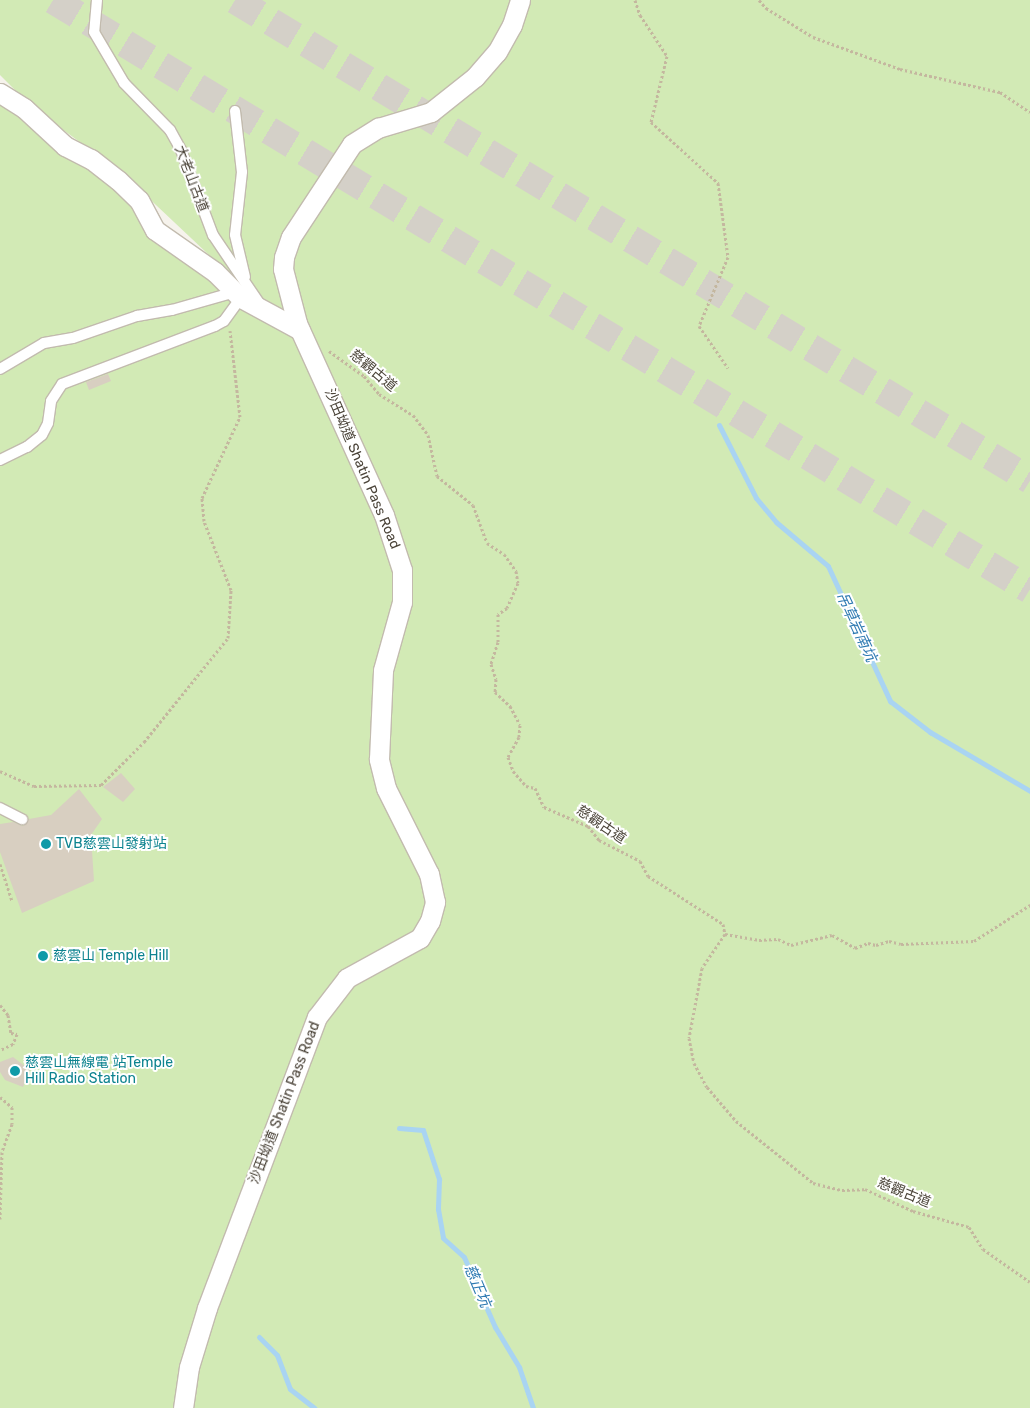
<!DOCTYPE html>
<html>
<head>
<meta charset="utf-8">
<style>
	body { margin:0 }
	#map { position:relative; width:1030px; height:1408px; overflow:hidden; background:#f6f3ec; font-family:Rubik,"Noto Sans TC",sans-serif }
	div>[style] { position:absolute }
	.green>* { inset:0; background:#d2eab5 }
	.stream>* { height:5px; margin:-2.5px; padding:0 2.5px; transform-origin:2.5px; border-radius:2.5px; background:#a9d4f2 }
	.building>* { inset:0; background:#d8cfc1 }
	.highway-tunnel>* { height:28px; margin-top:-14px; transform-origin:0; background:repeating-linear-gradient(90deg,#d4d0c8 0 28px,transparent 0 42px) }
	.path>* { height:3px; margin-top:-1.5px; transform-origin:0; background:repeating-linear-gradient(90deg,#c4b79f 0 2.5px,transparent 0 5px) }
	.roads { filter:drop-shadow(1px 0 #c2bbae) drop-shadow(-1px 0 #c2bbae) drop-shadow(0 1px #c2bbae) drop-shadow(0 -1px #c2bbae) }
	.lane>* { height:10px; margin:-5px; padding:0 5px; transform-origin:5px; border-radius:5px; background:#fff }
	.street>* { height:19px; margin:-9.5px; padding:0 9.5px; transform-origin:9.5px; border-radius:9.5px; background:#fff }
	.dots>* { width:14px; height:14px; translate:-50% -50%; box-sizing:border-box; border:2px solid #fff; border-radius:50% }
	span { translate:-50% -50%; white-space:nowrap; text-align:center; line-height:1.15; -webkit-text-stroke:4px #fff; paint-order:stroke }
	.street-label { font-size:14px; color:#4b4439 }
	.culture-label { font-size:14px; color:#0d838f }
	.left { translate:0 -50%; text-align:left }
	.water-label { font-size:15px; color:#2e7ab2; font-style:italic }
</style>
</head>
<body>
<div id="map">
	<div class="green">
		<div style="clip-path:polygon(0 0,1030px 0,1030px 1408px,0 1408px,0 98px,22px 119px,112px 185px,245px 312px,276px 327px,226px 271px,122px 173px,32px 107px,0 75px)"></div>
	</div>
	<div class="stream">
		<div style="left:719px;top:425px;width:82px;rotate:63.1deg"></div>
		<div style="left:756px;top:498px;width:31px;rotate:50deg"></div>
		<div style="left:776px;top:522px;width:68px;rotate:40.2deg"></div>
		<div style="left:828px;top:566px;width:149px;rotate:65.3deg"></div>
		<div style="left:890px;top:701px;width:51px;rotate:37.8deg"></div>
		<div style="left:930px;top:732px;width:116px;rotate:30.5deg"></div>
		<div style="left:399px;top:1128px;width:24px;rotate:5deg"></div>
		<div style="left:423px;top:1130px;width:52px;rotate:71.9deg"></div>
		<div style="left:439px;top:1179px;width:30px;rotate:92deg"></div>
		<div style="left:438px;top:1209px;width:29px;rotate:80deg"></div>
		<div style="left:443px;top:1238px;width:28px;rotate:42deg"></div>
		<div style="left:464px;top:1257px;width:77px;rotate:66.1deg"></div>
		<div style="left:495px;top:1327px;width:47px;rotate:59deg"></div>
		<div style="left:519px;top:1367px;width:43px;rotate:71.1deg"></div>
		<div style="left:259px;top:1337px;width:25px;rotate:45deg"></div>
		<div style="left:277px;top:1355px;width:36px;rotate:69deg"></div>
		<div style="left:290px;top:1389px;width:31px;rotate:38deg"></div>
	</div>
	<div class="building">
		<div style="clip-path:polygon(108px 374px,111px 381px,89px 390px,86px 382px)"></div>
		<div style="clip-path:polygon(121px 773px,135px 789px,123px 802px,103px 787px)"></div>
		<div style="clip-path:polygon(79px 789px,102px 819px,91px 835px,94px 881px,22px 913px,0 852px,0 824px,13px 822px,23px 826px,29px 819px,51px 815px)"></div>
		<div style="clip-path:polygon(13px 1057px,30px 1070px,23px 1087px,5px 1080px,0 1072px,0 1062px)"></div>
	</div>
	<div class="highway-tunnel">
		<div style="left:53px;top:0;width:1141px;rotate:31.13deg"></div>
		<div style="left:235px;top:0;width:929px;rotate:31.12deg"></div>
	</div>
	<div class="path">
		<div style="left:635px;top:0;width:16px;rotate:72deg"></div>
		<div style="left:640px;top:15px;width:49px;rotate:56.6deg"></div>
		<div style="left:667px;top:56px;width:68px;rotate:103.6deg"></div>
		<div style="left:651px;top:122px;width:91px;rotate:42.3deg"></div>
		<div style="left:718px;top:183px;width:75px;rotate:82.3deg"></div>
		<div style="left:728px;top:257px;width:75px;rotate:112.8deg"></div>
		<div style="left:699px;top:326px;width:51px;rotate:55.4deg"></div>
		<div style="left:759px;top:0;width:11px;rotate:49deg"></div>
		<div style="left:766px;top:8px;width:55px;rotate:31.7deg"></div>
		<div style="left:813px;top:37px;width:93px;rotate:20.2deg"></div>
		<div style="left:900px;top:69px;width:103px;rotate:13deg"></div>
		<div style="left:1000px;top:92px;width:36px;rotate:34deg"></div>
		<div style="left:329px;top:351px;width:43px;rotate:35.5deg"></div>
		<div style="left:364px;top:376px;width:23px;rotate:50deg"></div>
		<div style="left:379px;top:394px;width:40px;rotate:32deg"></div>
		<div style="left:413px;top:415px;width:25px;rotate:53deg"></div>
		<div style="left:428px;top:435px;width:42px;rotate:77.6deg"></div>
		<div style="left:437px;top:476px;width:46px;rotate:38.9deg"></div>
		<div style="left:473px;top:505px;width:40px;rotate:69.8deg"></div>
		<div style="left:487px;top:543px;width:20px;rotate:33deg"></div>
		<div style="left:504px;top:554px;width:21px;rotate:55deg"></div>
		<div style="left:516px;top:571px;width:12px;rotate:81deg"></div>
		<div style="left:518px;top:583px;width:27px;rotate:114deg"></div>
		<div style="left:507px;top:608px;width:11px;rotate:146deg"></div>
		<div style="left:498px;top:614px;width:28px;rotate:90deg"></div>
		<div style="left:498px;top:642px;width:23px;rotate:108deg"></div>
		<div style="left:491px;top:664px;width:16px;rotate:72deg"></div>
		<div style="left:496px;top:679px;width:13px;rotate:94deg"></div>
		<div style="left:495px;top:692px;width:21px;rotate:43deg"></div>
		<div style="left:510px;top:706px;width:21px;rotate:62deg"></div>
		<div style="left:520px;top:725px;width:12px;rotate:95deg"></div>
		<div style="left:519px;top:737px;width:23px;rotate:119deg"></div>
		<div style="left:508px;top:757px;width:15px;rotate:70deg"></div>
		<div style="left:513px;top:771px;width:20px;rotate:49deg"></div>
		<div style="left:526px;top:786px;width:9px;rotate:13deg"></div>
		<div style="left:535px;top:788px;width:21px;rotate:65deg"></div>
		<div style="left:544px;top:807px;width:48px;rotate:23.4deg"></div>
		<div style="left:588px;top:826px;width:18px;rotate:52deg"></div>
		<div style="left:599px;top:840px;width:46px;rotate:27.1deg"></div>
		<div style="left:640px;top:861px;width:17px;rotate:62deg"></div>
		<div style="left:648px;top:876px;width:89px;rotate:32.6deg"></div>
		<div style="left:723px;top:924px;width:10px;rotate:79deg"></div>
		<div style="left:725px;top:934px;width:41px;rotate:124.1deg"></div>
		<div style="left:702px;top:968px;width:71px;rotate:100.5deg"></div>
		<div style="left:689px;top:1038px;width:25px;rotate:79deg"></div>
		<div style="left:694px;top:1063px;width:27px;rotate:62deg"></div>
		<div style="left:707px;top:1087px;width:45px;rotate:49.5deg"></div>
		<div style="left:736px;top:1121px;width:99px;rotate:38.8deg"></div>
		<div style="left:813px;top:1183px;width:30px;rotate:14deg"></div>
		<div style="left:842px;top:1190px;width:23px;rotate:-2deg"></div>
		<div style="left:865px;top:1189px;width:53px;rotate:24.6deg"></div>
		<div style="left:913px;top:1211px;width:58px;rotate:15.9deg"></div>
		<div style="left:969px;top:1227px;width:26px;rotate:58deg"></div>
		<div style="left:983px;top:1249px;width:57px;rotate:35.1deg"></div>
		<div style="left:0;top:771px;width:37px;rotate:24deg"></div>
		<div style="left:34px;top:786px;width:67px;rotate:-0.9deg"></div>
		<div style="left:101px;top:785px;width:61px;rotate:-45deg"></div>
		<div style="left:144px;top:742px;width:134px;rotate:-51.1deg"></div>
		<div style="left:228px;top:638px;width:48px;rotate:-86.4deg"></div>
		<div style="left:231px;top:590px;width:74px;rotate:-111.4deg"></div>
		<div style="left:204px;top:521px;width:23px;rotate:-95deg"></div>
		<div style="left:202px;top:498px;width:89px;rotate:-64.9deg"></div>
		<div style="left:240px;top:417px;width:87px;rotate:-96.6deg"></div>
		<div style="left:0;top:864px;width:39px;rotate:72deg"></div>
		<div style="left:725px;top:934px;width:35px;rotate:10deg"></div>
		<div style="left:759px;top:940px;width:19px;rotate:-3deg"></div>
		<div style="left:778px;top:939px;width:14px;rotate:25deg"></div>
		<div style="left:791px;top:945px;width:42px;rotate:-13.7deg"></div>
		<div style="left:832px;top:935px;width:26px;rotate:29deg"></div>
		<div style="left:855px;top:948px;width:14px;rotate:-21deg"></div>
		<div style="left:868px;top:943px;width:8px;rotate:14deg"></div>
		<div style="left:876px;top:945px;width:14px;rotate:-17deg"></div>
		<div style="left:889px;top:941px;width:12px;rotate:14deg"></div>
		<div style="left:901px;top:944px;width:73px;rotate:-2.4deg"></div>
		<div style="left:974px;top:941px;width:67px;rotate:-32.7deg"></div>
		<div style="left:0;top:1005px;width:13px;rotate:51deg"></div>
		<div style="left:8px;top:1015px;width:18px;rotate:81deg"></div>
		<div style="left:11px;top:1033px;width:6px;rotate:9deg"></div>
		<div style="left:17px;top:1034px;width:11px;rotate:112deg"></div>
		<div style="left:13px;top:1044px;width:14px;rotate:155deg"></div>
		<div style="left:0;top:1097px;width:16px;rotate:40deg"></div>
		<div style="left:12px;top:1107px;width:17px;rotate:90deg"></div>
		<div style="left:12px;top:1124px;width:30px;rotate:110deg"></div>
		<div style="left:2px;top:1152px;width:67px;rotate:91.7deg"></div>
	</div>
	<div class="roads">
		<div class="lane">
			<div style="left:97px;top:0;width:32px;rotate:95deg"></div>
			<div style="left:94px;top:32px;width:59px;rotate:59.5deg"></div>
			<div style="left:124px;top:83px;width:66px;rotate:45.6deg"></div>
			<div style="left:170px;top:130px;width:23px;rotate:61deg"></div>
			<div style="left:181px;top:150px;width:91px;rotate:69.4deg"></div>
			<div style="left:213px;top:235px;width:82px;rotate:55.9deg"></div>
			<div style="left:235px;top:111px;width:61px;rotate:83.5deg"></div>
			<div style="left:242px;top:172px;width:63px;rotate:96.3deg"></div>
			<div style="left:235px;top:235px;width:43px;rotate:76.6deg"></div>
			<div style="left:0;top:369px;width:51px;rotate:-30.6deg"></div>
			<div style="left:44px;top:343px;width:29px;rotate:-10deg"></div>
			<div style="left:73px;top:338px;width:68px;rotate:-19deg"></div>
			<div style="left:137px;top:316px;width:36px;rotate:-10deg"></div>
			<div style="left:172px;top:310px;width:66px;rotate:-15.9deg"></div>
			<div style="left:0;top:460px;width:30px;rotate:-26deg"></div>
			<div style="left:27px;top:447px;width:19px;rotate:-39deg"></div>
			<div style="left:42px;top:435px;width:13px;rotate:-63deg"></div>
			<div style="left:48px;top:423px;width:22px;rotate:-82deg"></div>
			<div style="left:51px;top:401px;width:20px;rotate:-57deg"></div>
			<div style="left:62px;top:384px;width:164px;rotate:-20.8deg"></div>
			<div style="left:215px;top:326px;width:10px;rotate:-29deg"></div>
			<div style="left:224px;top:321px;width:29px;rotate:-54deg"></div>
			<div style="left:0;top:808px;width:25px;rotate:27deg"></div>
		</div>
		<div class="street">
			<div style="left:0;top:93px;width:28px;rotate:32deg"></div>
			<div style="left:24px;top:108px;width:56px;rotate:42.8deg"></div>
			<div style="left:65px;top:146px;width:29px;rotate:27deg"></div>
			<div style="left:91px;top:159px;width:34px;rotate:38deg"></div>
			<div style="left:118px;top:180px;width:29px;rotate:44deg"></div>
			<div style="left:139px;top:200px;width:34px;rotate:62deg"></div>
			<div style="left:155px;top:230px;width:73px;rotate:35deg"></div>
			<div style="left:215px;top:272px;width:37px;rotate:45deg"></div>
			<div style="left:241px;top:298px;width:67px;rotate:28.5deg"></div>
			<div style="left:183px;top:1408px;width:41px;rotate:-81.7deg"></div>
			<div style="left:189px;top:1367px;width:62px;rotate:-73deg"></div>
			<div style="left:207px;top:1308px;width:311px;rotate:-69.3deg"></div>
			<div style="left:317px;top:1017px;width:49px;rotate:-52.4deg"></div>
			<div style="left:347px;top:978px;width:83px;rotate:-28.7deg"></div>
			<div style="left:420px;top:938px;width:20px;rotate:-60deg"></div>
			<div style="left:430px;top:921px;width:20px;rotate:-75deg"></div>
			<div style="left:435px;top:902px;width:29px;rotate:-102deg"></div>
			<div style="left:429px;top:874px;width:96px;rotate:-116.6deg"></div>
			<div style="left:386px;top:788px;width:30px;rotate:-104deg"></div>
			<div style="left:379px;top:759px;width:89px;rotate:-87.4deg"></div>
			<div style="left:383px;top:670px;width:71px;rotate:-74.4deg"></div>
			<div style="left:402px;top:602px;width:32px;rotate:-90deg"></div>
			<div style="left:402px;top:570px;width:58px;rotate:-108.1deg"></div>
			<div style="left:384px;top:515px;width:211px;rotate:-114.4deg"></div>
			<div style="left:297px;top:323px;width:56px;rotate:-104.5deg"></div>
			<div style="left:283px;top:269px;width:12px;rotate:-85deg"></div>
			<div style="left:284px;top:257px;width:21px;rotate:-71deg"></div>
			<div style="left:291px;top:237px;width:111px;rotate:-56.7deg"></div>
			<div style="left:352px;top:144px;width:31px;rotate:-32deg"></div>
			<div style="left:378px;top:128px;width:55px;rotate:-16.8deg"></div>
			<div style="left:431px;top:112px;width:56px;rotate:-38.5deg"></div>
			<div style="left:475px;top:77px;width:33px;rotate:-49deg"></div>
			<div style="left:497px;top:52px;width:31px;rotate:-61deg"></div>
			<div style="left:512px;top:25px;width:26px;rotate:-72deg"></div>
		</div>
	</div>
	<div class="dots">
		<div style="left:46px;top:844px;background:#0f9aa8"></div>
		<div style="left:43px;top:956px;background:#0f9aa8"></div>
		<div style="left:15px;top:1071px;background:#0f9aa8"></div>
	</div>
	<div class="street-label">
		<span style="left:191px;top:179px;rotate:69deg">大老山古道</span>
		<span style="left:373px;top:371px;rotate:40deg">慈觀古道</span>
		<span style="left:362px;top:469px;rotate:67deg">沙田坳道 Shatin Pass Road</span>
		<span style="left:601px;top:825px;rotate:34deg">慈觀古道</span>
		<span style="left:285px;top:1103px;rotate:-69deg">沙田坳道 Shatin Pass Road</span>
		<span style="left:904px;top:1193px;rotate:22deg">慈觀古道</span>
	</div>
	<div class="culture-label">
		<span class="left" style="left:56px;top:844px">TVB慈雲山發射站</span>
		<span class="left" style="left:53px;top:956px">慈雲山 Temple Hill</span>
		<span class="left" style="left:25px;top:1071px">慈雲山無線電 站Temple<br>Hill Radio Station</span>
	</div>
	<div class="water-label">
		<span style="left:856px;top:627px;rotate:65deg">吊草岩南坑</span>
		<span style="left:477px;top:1286px;rotate:67deg">慈正坑</span>
	</div>
</div>
</body>
</html>
